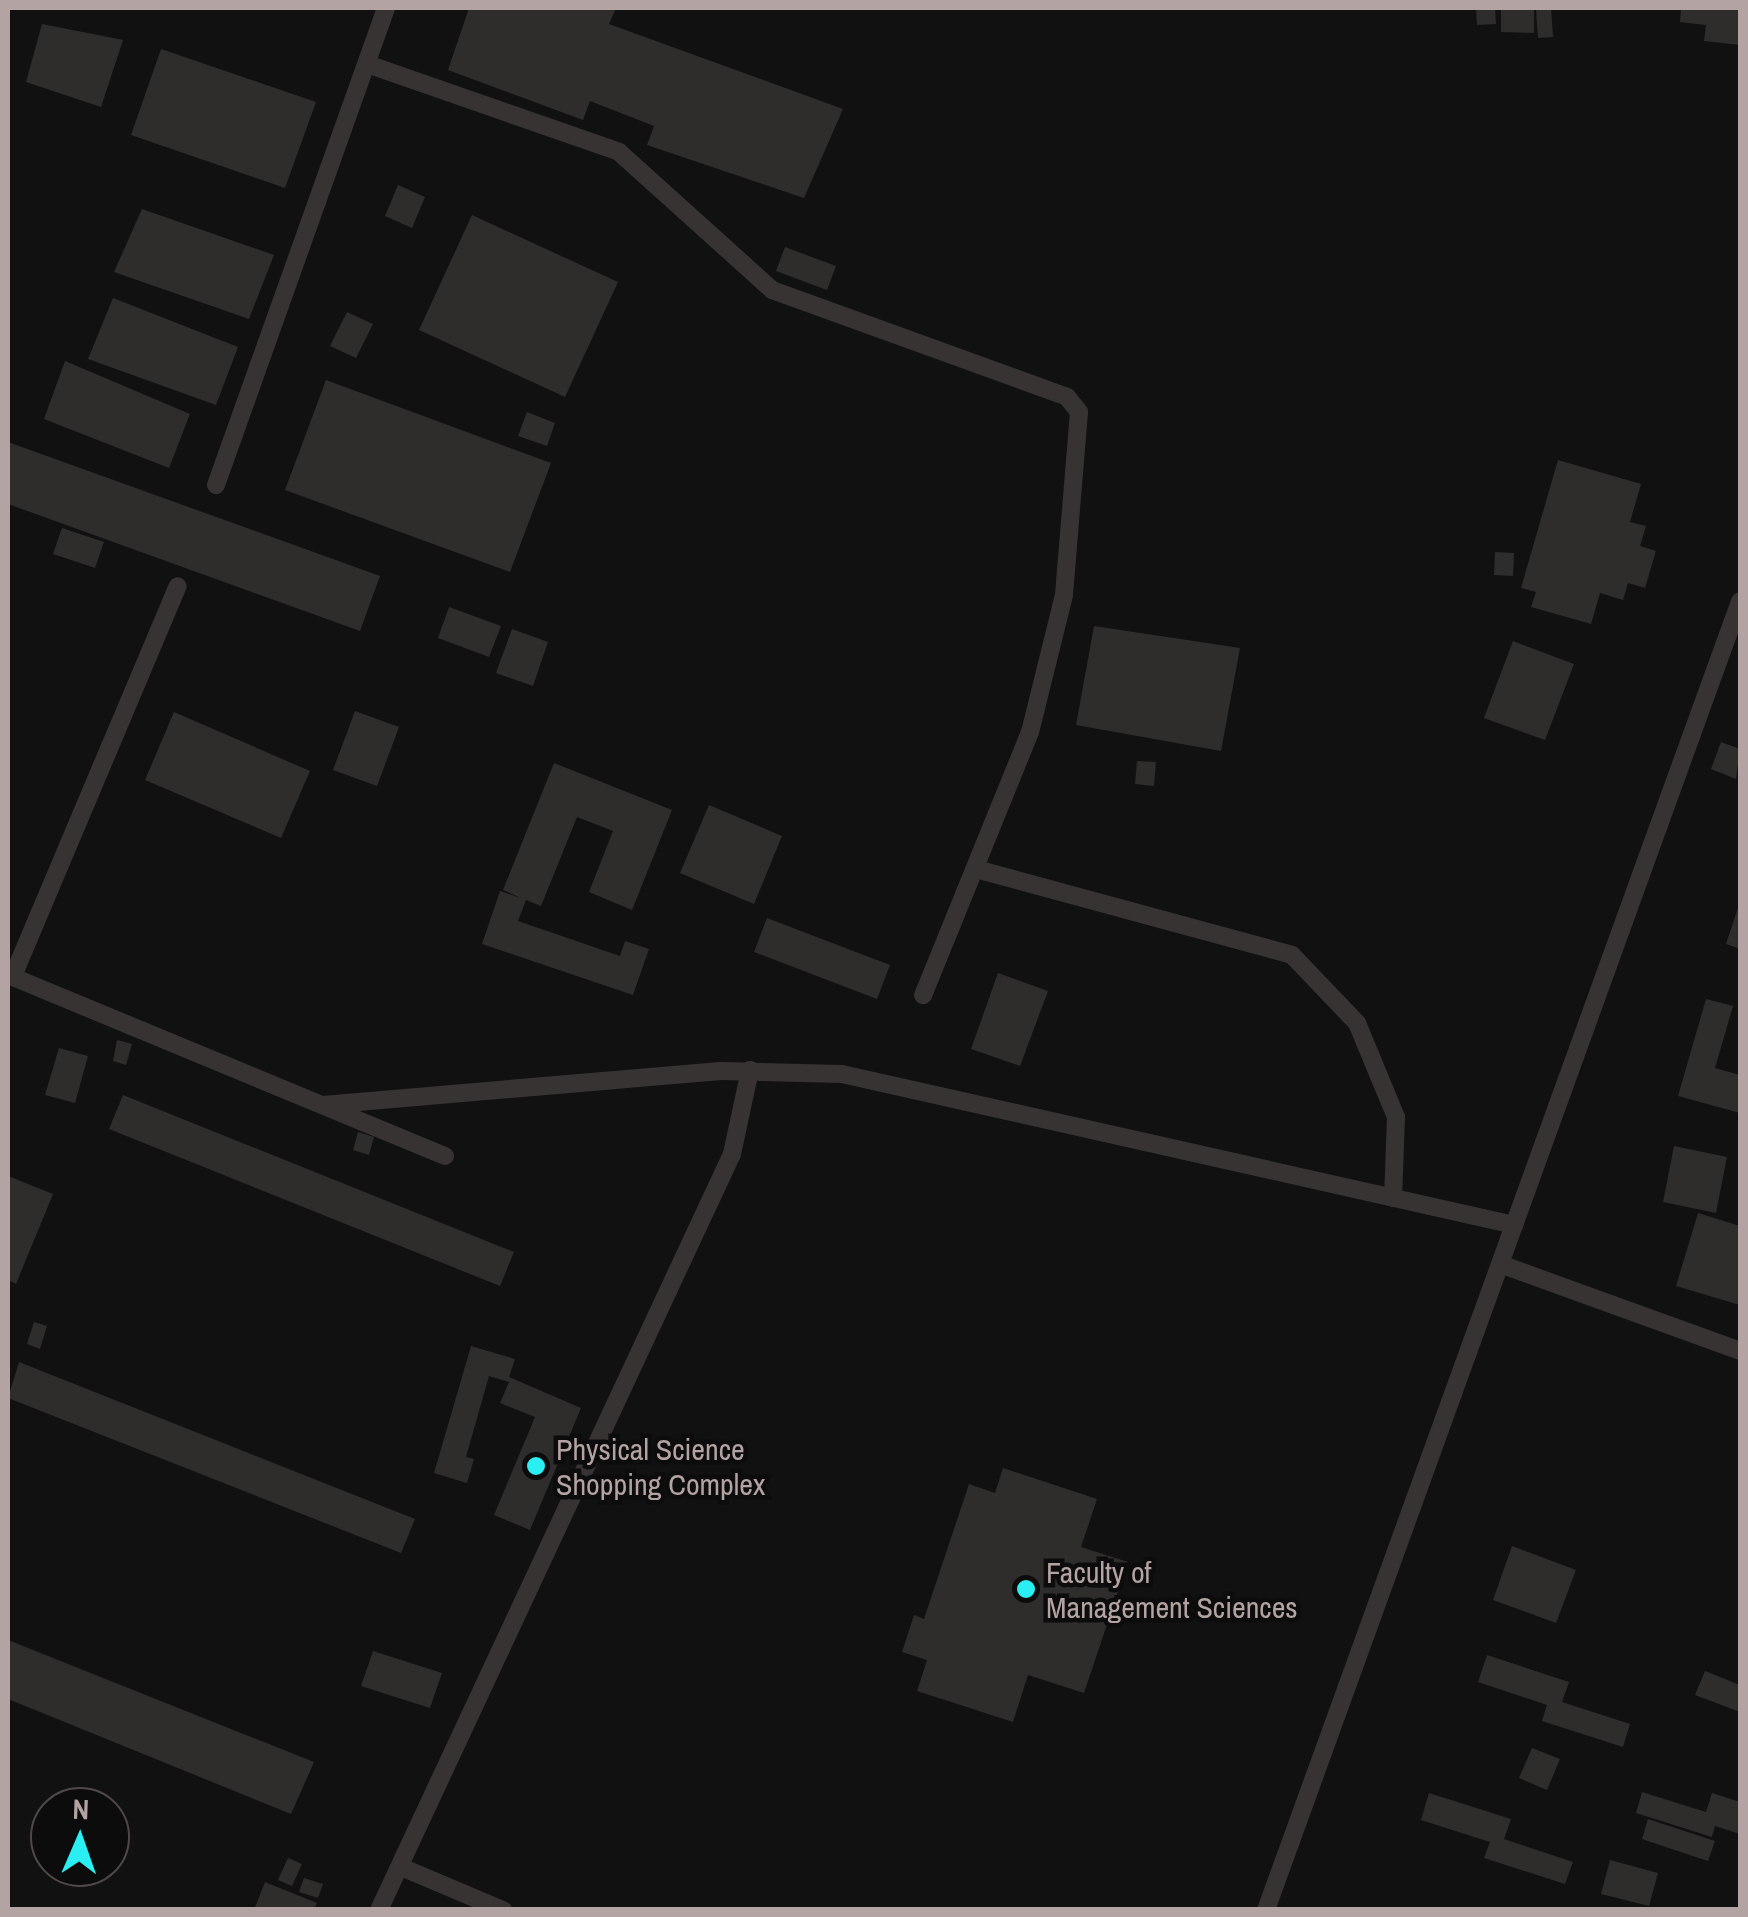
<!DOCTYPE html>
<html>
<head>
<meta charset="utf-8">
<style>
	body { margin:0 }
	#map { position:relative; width:1748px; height:1917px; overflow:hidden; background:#121111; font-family:"Archivo Narrow",sans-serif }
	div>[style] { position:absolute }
	.building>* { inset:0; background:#2e2d2c }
	.street>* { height:18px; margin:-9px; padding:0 9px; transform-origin:9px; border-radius:9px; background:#373332 }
	.dots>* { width:28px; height:28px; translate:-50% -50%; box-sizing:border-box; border:5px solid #0d0c0c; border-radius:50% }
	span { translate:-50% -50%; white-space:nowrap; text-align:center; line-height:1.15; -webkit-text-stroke:9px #0d0c0c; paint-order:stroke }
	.poi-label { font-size:30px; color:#b3a3a2 }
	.left { translate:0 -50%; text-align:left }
	.frame { position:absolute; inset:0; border:10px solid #b3a3a2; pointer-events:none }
	.north { position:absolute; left:30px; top:1787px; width:100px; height:100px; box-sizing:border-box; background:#0d0c0c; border:2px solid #4f4848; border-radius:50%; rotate:2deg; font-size:28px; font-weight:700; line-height:40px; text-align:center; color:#b3a3a2 }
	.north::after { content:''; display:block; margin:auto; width:35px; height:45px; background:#2aeef2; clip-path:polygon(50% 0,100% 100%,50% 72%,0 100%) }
</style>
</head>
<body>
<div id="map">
	<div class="building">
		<div style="clip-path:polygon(469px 8px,616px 8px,609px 24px,843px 109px,804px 198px,647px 145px,654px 126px,590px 101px,583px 120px,448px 70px)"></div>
		<div style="clip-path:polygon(1476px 8px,1495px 8px,1496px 24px,1477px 25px)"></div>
		<div style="clip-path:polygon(1501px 8px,1534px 8px,1534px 33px,1501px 32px)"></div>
		<div style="clip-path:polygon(1551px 8px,1553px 37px,1538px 38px,1536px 9px)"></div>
		<div style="clip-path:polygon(1681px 8px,1740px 8px,1740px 45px,1704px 41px,1706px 25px,1680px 22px)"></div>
		<div style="clip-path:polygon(42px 24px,123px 40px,101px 107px,26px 82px)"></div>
		<div style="clip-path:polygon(161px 49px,316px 102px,285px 188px,131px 135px)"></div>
		<div style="clip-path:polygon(398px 185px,425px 197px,412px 228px,385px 216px)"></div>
		<div style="clip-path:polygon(142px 209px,274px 255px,249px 319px,114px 272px)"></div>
		<div style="clip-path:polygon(472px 215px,618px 282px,565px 397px,419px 330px)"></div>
		<div style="clip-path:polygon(785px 247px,836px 266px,827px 290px,776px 271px)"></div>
		<div style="clip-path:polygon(113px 298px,238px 347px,216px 405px,88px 359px)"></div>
		<div style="clip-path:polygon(347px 312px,373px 324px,356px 358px,330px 346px)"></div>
		<div style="clip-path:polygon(65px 361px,190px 414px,169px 468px,44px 419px)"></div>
		<div style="clip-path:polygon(326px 380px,551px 463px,510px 572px,285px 490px)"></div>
		<div style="clip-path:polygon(527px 412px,555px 423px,547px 446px,518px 436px)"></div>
		<div style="clip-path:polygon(8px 442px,380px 576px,360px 631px,8px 504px)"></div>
		<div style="clip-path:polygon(1558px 460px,1641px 484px,1630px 522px,1646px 526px,1640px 546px,1656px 551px,1645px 588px,1628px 583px,1623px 600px,1600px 593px,1591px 624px,1531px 607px,1536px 592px,1521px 588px)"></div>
		<div style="clip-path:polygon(62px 528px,104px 542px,95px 568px,53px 554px)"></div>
		<div style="clip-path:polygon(1495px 552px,1514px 553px,1513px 576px,1494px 575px)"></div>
		<div style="clip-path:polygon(449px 607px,501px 626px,489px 657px,438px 638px)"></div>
		<div style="clip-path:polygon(1094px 626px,1240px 648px,1221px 751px,1076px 725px)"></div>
		<div style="clip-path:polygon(512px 629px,548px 642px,533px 686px,496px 673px)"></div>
		<div style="clip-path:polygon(1513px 641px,1574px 664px,1545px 740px,1484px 718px)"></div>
		<div style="clip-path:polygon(355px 711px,399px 727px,377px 786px,333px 770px)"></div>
		<div style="clip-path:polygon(174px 712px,310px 771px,281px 838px,145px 780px)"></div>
		<div style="clip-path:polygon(1721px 742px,1740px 749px,1736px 779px,1711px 769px)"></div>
		<div style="clip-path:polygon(1137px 761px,1156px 762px,1154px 786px,1135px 784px)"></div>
		<div style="clip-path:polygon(554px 763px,672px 810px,632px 910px,589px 892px,613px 831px,577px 817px,541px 906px,526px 900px,518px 921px,620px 956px,625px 941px,649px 949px,633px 995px,482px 944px,500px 891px,521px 898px,503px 890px)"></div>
		<div style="clip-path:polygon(709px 805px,782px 836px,754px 904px,680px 873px)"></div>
		<div style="clip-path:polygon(1740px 902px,1740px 949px,1726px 944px)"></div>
		<div style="clip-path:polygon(767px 918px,890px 965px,877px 999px,754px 952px)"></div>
		<div style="clip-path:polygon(998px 973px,1048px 991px,1020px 1066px,971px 1049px)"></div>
		<div style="clip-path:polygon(1706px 999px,1733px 1006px,1715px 1068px,1740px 1075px,1740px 1113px,1678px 1096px)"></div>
		<div style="clip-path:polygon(117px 1040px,132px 1044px,126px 1065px,113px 1061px)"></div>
		<div style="clip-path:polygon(59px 1048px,88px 1056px,75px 1103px,45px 1095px)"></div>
		<div style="clip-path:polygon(123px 1095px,514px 1252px,500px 1286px,109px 1129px)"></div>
		<div style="clip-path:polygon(358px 1132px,374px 1137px,369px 1155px,353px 1150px)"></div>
		<div style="clip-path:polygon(1674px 1146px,1727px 1157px,1716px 1213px,1663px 1202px)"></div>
		<div style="clip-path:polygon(8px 1176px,53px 1194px,16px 1284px,8px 1280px)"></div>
		<div style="clip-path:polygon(1698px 1213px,1740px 1226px,1740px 1305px,1676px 1286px)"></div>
		<div style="clip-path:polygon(34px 1322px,47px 1326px,40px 1349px,27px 1344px)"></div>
		<div style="clip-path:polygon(471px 1346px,515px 1359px,509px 1377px,581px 1408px,530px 1530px,494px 1515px,535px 1417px,500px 1403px,509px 1382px,489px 1376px,466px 1457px,474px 1459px,467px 1483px,434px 1473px)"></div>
		<div style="clip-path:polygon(19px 1362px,415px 1519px,401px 1553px,8px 1398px)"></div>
		<div style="clip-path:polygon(1003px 1468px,1097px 1499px,1081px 1547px,1128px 1562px,1084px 1693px,1028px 1675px,1013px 1722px,917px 1691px,927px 1660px,902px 1652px,914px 1615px,924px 1619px,969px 1484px,995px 1493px)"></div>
		<div style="clip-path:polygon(1512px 1546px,1576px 1570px,1556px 1623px,1493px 1600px)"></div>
		<div style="clip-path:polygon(8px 1640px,314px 1762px,291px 1814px,8px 1699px)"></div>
		<div style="clip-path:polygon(373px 1651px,442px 1673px,430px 1708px,361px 1686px)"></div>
		<div style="clip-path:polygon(1487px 1655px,1569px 1682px,1562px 1702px,1630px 1724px,1623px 1747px,1542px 1721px,1547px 1705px,1478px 1682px)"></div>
		<div style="clip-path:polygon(1705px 1671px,1740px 1685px,1740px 1712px,1695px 1695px)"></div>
		<div style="clip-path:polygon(1532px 1748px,1560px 1759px,1547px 1790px,1519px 1778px)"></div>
		<div style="clip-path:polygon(1642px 1792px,1706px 1812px,1712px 1793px,1740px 1802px,1740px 1834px,1715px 1826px,1712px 1837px,1636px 1813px)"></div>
		<div style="clip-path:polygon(1429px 1793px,1511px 1819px,1504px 1839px,1573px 1862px,1565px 1884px,1484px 1858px,1490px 1842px,1421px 1820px)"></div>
		<div style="clip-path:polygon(1648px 1819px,1715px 1841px,1708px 1861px,1642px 1839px)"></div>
		<div style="clip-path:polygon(288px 1858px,302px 1864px,292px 1886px,278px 1880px)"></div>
		<div style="clip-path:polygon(1610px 1860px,1658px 1873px,1649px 1906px,1601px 1894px)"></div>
		<div style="clip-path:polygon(304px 1878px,323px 1884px,318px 1898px,299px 1892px)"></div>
		<div style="clip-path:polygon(265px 1882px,317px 1903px,314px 1910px,254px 1910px)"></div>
	</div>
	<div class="street">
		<div style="left:367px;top:64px;width:267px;rotate:19.2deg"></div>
		<div style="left:619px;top:152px;width:206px;rotate:42deg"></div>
		<div style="left:772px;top:290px;width:314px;rotate:19.9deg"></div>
		<div style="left:1067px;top:397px;width:19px;rotate:51deg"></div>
		<div style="left:1079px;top:412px;width:184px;rotate:94.7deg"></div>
		<div style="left:1064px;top:595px;width:141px;rotate:103.9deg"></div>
		<div style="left:1030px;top:732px;width:284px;rotate:112.1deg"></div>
		<div style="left:216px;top:485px;width:506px;rotate:-70.38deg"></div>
		<div style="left:976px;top:869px;width:327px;rotate:15.2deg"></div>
		<div style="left:1292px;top:955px;width:94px;rotate:46.3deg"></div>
		<div style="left:1357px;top:1023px;width:102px;rotate:67.5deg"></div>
		<div style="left:1396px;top:1117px;width:81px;rotate:92.1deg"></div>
		<div style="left:8px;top:975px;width:473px;rotate:22.5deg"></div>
		<div style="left:13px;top:976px;width:423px;rotate:-67.1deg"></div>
		<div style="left:323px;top:1105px;width:399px;rotate:-4.9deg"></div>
		<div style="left:721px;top:1071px;width:121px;rotate:1.4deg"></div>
		<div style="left:842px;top:1074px;width:689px;rotate:12.66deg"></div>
		<div style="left:1500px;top:1264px;width:255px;rotate:19.9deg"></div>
		<div style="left:401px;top:1867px;width:111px;rotate:22.9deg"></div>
		<div style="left:379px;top:1910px;width:834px;rotate:-64.97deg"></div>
		<div style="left:732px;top:1154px;width:86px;rotate:-77.9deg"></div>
		<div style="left:1266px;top:1910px;width:1392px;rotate:-70.09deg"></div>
	</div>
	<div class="dots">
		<div style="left:536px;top:1466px;background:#2aeef2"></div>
		<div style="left:1026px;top:1589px;background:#2aeef2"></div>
	</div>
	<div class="poi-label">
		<span class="left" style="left:556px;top:1466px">Physical Science<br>Shopping Complex</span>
		<span class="left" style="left:1046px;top:1589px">Faculty of<br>Management Sciences</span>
	</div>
	<div class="frame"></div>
	<div class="north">N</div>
</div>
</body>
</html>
